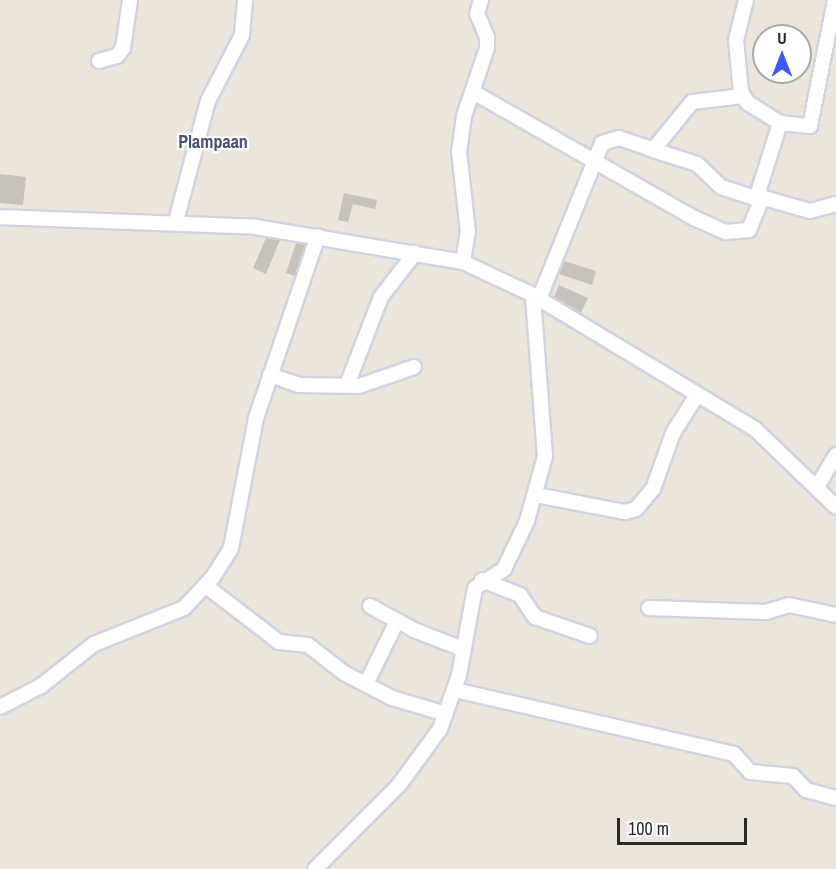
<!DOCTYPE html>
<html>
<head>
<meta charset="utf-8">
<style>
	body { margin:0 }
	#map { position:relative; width:836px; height:869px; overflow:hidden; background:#ece5db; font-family:"Archivo Narrow",sans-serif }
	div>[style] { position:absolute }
	.building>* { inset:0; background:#c7c2bb }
	.roads { filter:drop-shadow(2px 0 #d1d3e2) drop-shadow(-2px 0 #d1d3e2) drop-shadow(0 2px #d1d3e2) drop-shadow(0 -2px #d1d3e2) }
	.minor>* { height:14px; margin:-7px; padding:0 7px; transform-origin:7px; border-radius:7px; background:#fff }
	span { translate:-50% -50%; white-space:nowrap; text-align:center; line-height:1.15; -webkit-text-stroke:4.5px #fff; paint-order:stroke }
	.quarter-label { font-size:18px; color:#4a517a; font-weight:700 }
	.north { position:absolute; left:752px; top:24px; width:60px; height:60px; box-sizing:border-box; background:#fff; border:2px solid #a9a9a9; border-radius:50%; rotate:0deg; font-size:16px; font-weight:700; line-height:24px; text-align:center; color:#292929 }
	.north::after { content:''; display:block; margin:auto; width:21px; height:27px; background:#3b59f8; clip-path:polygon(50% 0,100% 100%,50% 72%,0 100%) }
	.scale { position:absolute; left:617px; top:818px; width:130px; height:27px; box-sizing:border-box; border:3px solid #292929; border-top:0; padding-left:8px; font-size:18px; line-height:21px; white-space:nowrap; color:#292929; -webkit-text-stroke:4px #fff; paint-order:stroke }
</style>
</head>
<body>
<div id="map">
	<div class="building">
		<div style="clip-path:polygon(0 174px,26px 177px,23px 205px,0 203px)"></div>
		<div style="clip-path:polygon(344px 193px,377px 200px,375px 209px,353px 204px,348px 222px,338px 220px)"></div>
		<div style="clip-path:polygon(266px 238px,280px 240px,266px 274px,253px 268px)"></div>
		<div style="clip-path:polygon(296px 243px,306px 245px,295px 276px,286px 273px)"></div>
		<div style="clip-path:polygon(564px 261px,596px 271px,592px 285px,559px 274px)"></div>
		<div style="clip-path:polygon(559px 285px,588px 298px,581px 313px,554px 297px)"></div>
	</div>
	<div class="roads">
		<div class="minor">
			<div style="left:746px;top:0;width:41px;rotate:104deg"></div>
			<div style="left:736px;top:40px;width:52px;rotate:84.5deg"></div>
			<div style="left:741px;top:92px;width:13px;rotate:58deg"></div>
			<div style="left:748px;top:103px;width:38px;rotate:32deg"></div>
			<div style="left:780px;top:123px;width:77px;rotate:107.5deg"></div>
			<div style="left:757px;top:196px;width:55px;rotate:15.8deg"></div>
			<div style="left:810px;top:211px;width:27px;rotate:-15deg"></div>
			<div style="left:99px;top:61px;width:19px;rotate:-16deg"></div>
			<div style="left:117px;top:56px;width:10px;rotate:-53deg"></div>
			<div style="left:123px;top:48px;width:49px;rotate:-81.7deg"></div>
			<div style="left:473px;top:92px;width:254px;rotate:29.7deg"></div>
			<div style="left:694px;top:218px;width:35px;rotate:24deg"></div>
			<div style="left:726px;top:232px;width:23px;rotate:-5deg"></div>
			<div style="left:749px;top:230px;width:32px;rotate:-68deg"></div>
			<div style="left:761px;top:200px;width:42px;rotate:-162deg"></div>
			<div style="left:721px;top:187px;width:33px;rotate:-136deg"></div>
			<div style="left:697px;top:164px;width:46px;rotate:-162.3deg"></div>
			<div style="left:780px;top:123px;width:30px;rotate:6deg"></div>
			<div style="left:810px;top:126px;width:128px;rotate:-78.8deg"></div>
			<div style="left:0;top:217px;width:256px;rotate:2.2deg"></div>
			<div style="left:256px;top:227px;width:210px;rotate:9.6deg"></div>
			<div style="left:463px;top:262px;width:77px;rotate:25.2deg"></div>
			<div style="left:533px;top:295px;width:259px;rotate:31.1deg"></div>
			<div style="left:755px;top:429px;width:112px;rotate:43.9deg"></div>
			<div style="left:176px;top:221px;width:124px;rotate:-75.1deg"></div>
			<div style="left:208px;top:101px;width:74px;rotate:-62.7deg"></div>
			<div style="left:242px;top:35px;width:35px;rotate:-85deg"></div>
			<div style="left:463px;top:262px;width:30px;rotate:-81deg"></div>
			<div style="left:468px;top:232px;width:81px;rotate:-96.4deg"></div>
			<div style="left:459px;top:152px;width:36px;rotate:-82deg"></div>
			<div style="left:464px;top:116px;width:72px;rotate:-71.3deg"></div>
			<div style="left:487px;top:48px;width:11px;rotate:-90deg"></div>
			<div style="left:487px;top:37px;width:25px;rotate:-113deg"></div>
			<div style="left:477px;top:14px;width:15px;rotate:-74deg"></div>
			<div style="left:539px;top:299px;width:168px;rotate:-68deg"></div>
			<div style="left:602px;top:143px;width:18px;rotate:-16deg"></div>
			<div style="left:619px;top:138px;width:36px;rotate:19deg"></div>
			<div style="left:653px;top:150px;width:62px;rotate:-50.9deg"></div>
			<div style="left:692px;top:102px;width:51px;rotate:-6.7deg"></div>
			<div style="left:270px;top:375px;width:31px;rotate:19deg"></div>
			<div style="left:299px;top:385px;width:60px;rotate:1deg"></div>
			<div style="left:359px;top:386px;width:58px;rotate:-19.1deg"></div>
			<div style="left:347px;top:385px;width:94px;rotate:-68.9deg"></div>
			<div style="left:381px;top:297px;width:56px;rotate:-52.3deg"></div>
			<div style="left:818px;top:485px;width:35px;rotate:-59deg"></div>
			<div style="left:536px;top:495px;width:91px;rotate:10.8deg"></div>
			<div style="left:625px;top:512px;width:11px;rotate:-15deg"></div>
			<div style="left:636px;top:509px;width:26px;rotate:-50deg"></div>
			<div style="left:653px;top:489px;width:59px;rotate:-70.3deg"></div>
			<div style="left:673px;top:433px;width:45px;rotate:-57.7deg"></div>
			<div style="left:482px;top:580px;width:41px;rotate:21.5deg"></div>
			<div style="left:520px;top:595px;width:27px;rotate:56deg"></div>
			<div style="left:535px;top:617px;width:58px;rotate:19.1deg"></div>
			<div style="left:206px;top:586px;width:92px;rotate:37.5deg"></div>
			<div style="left:279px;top:642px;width:29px;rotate:6deg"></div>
			<div style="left:308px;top:645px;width:46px;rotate:37.9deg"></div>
			<div style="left:344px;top:673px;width:54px;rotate:27.5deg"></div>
			<div style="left:392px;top:698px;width:56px;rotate:16.5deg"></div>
			<div style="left:370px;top:606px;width:50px;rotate:28.6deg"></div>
			<div style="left:414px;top:630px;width:53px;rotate:21.2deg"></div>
			<div style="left:649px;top:608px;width:117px;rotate:2deg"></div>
			<div style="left:766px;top:612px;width:24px;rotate:-17deg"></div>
			<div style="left:789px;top:605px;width:48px;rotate:12deg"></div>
			<div style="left:367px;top:682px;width:68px;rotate:-63.8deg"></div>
			<div style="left:455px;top:690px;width:286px;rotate:12.9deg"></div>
			<div style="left:734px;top:754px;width:24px;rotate:48deg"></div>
			<div style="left:750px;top:772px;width:43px;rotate:5.3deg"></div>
			<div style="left:793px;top:776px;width:19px;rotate:47deg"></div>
			<div style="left:806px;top:790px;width:31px;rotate:15deg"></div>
			<div style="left:0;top:707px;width:46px;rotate:-27.1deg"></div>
			<div style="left:41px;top:686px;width:68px;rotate:-38.4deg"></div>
			<div style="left:94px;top:644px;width:97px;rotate:-21.8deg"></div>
			<div style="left:184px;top:608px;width:42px;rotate:-46.9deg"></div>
			<div style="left:213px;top:577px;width:34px;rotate:-58deg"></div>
			<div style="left:231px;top:548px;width:132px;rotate:-79.1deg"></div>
			<div style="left:256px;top:418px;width:192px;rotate:-71.2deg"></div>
			<div style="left:315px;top:869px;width:119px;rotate:-45deg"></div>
			<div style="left:399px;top:785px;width:69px;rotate:-53.8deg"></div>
			<div style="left:440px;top:729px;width:57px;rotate:-70.6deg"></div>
			<div style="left:459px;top:675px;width:88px;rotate:-79.6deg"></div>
			<div style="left:475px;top:588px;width:35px;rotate:-33deg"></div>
			<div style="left:504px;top:569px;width:53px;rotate:-64.4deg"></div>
			<div style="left:527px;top:521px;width:67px;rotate:-74.5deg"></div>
			<div style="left:545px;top:456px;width:161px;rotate:-94.3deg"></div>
		</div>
	</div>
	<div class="quarter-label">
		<span style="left:213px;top:142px">Plampaan</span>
	</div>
	<div class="north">U</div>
	<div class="scale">100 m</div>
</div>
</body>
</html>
